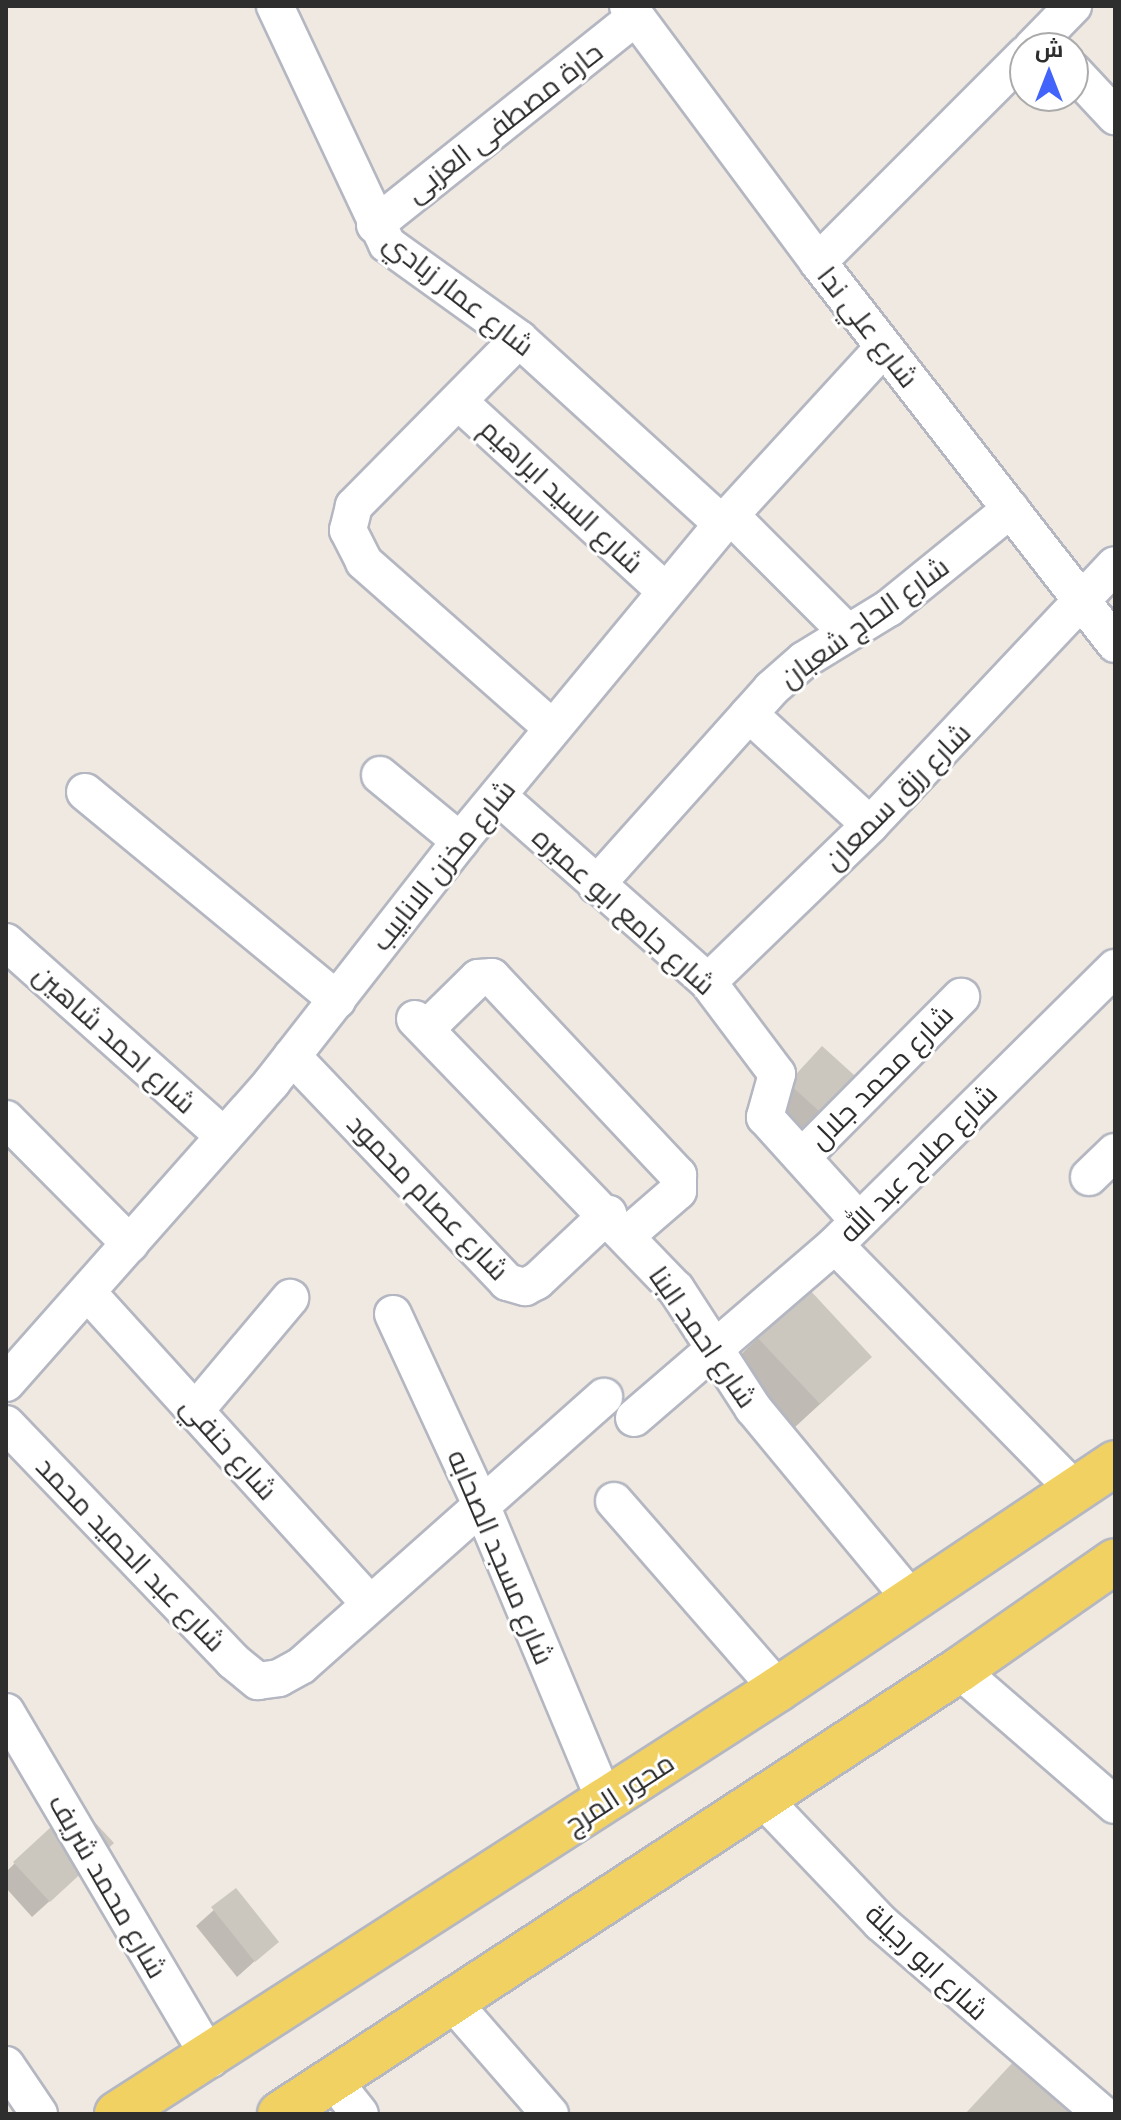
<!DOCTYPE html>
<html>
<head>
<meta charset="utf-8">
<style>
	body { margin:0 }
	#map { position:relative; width:1121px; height:2120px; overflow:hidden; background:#efe9e1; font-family:Figtree,Cairo,sans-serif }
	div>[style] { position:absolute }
	.shadow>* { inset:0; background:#0003 }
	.building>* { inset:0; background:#cbc7bf }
	.roads { filter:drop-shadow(2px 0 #b4b7c1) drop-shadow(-2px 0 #b4b7c1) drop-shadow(0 2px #b4b7c1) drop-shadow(0 -2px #b4b7c1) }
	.minor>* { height:36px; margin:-18px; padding:0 18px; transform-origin:18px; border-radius:18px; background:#fff }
	.major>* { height:44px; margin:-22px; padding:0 22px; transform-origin:22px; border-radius:22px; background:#f2d163 }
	span { translate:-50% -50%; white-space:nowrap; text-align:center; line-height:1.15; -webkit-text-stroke:6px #fff; paint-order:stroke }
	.street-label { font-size:28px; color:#2e2e2e }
	.frame { position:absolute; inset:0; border:8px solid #2e2e2e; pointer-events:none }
	.north { position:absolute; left:1009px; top:32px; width:80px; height:80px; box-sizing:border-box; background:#fff; border:2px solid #ababab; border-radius:50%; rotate:0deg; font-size:22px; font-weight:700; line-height:32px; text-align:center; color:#2e2e2e }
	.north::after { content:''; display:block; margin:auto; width:28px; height:36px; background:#4264fb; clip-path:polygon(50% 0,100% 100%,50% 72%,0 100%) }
</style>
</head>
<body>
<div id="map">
	<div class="shadow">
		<div style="clip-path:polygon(805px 1065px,861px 1084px,812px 1137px,773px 1101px)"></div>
		<div style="clip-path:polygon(758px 1338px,844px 1382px,794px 1428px,733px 1362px)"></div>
		<div style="clip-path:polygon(95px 1860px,32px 1917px,6px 1888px,6px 1872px,15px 1863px)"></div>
		<div style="clip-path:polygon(235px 1891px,276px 1942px,237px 1977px,196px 1926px)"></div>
	</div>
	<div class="building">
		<div style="clip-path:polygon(822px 1046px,864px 1084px,830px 1121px,788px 1083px)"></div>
		<div style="clip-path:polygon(808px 1288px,872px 1357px,820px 1404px,756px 1336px)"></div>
		<div style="clip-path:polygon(77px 1803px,114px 1843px,50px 1902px,13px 1862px)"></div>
		<div style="clip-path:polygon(236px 1888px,279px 1942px,255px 1962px,211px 1907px)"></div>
		<div style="clip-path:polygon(1040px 2033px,1115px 2104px,1115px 2114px,965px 2114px)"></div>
	</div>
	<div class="roads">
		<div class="minor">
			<div style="left:275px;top:6px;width:263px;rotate:64.8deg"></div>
			<div style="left:387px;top:244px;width:163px;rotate:35.7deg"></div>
			<div style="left:519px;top:339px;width:275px;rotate:42.3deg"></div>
			<div style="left:628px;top:6px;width:319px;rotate:53.4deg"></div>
			<div style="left:818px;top:262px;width:484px;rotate:52.1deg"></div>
			<div style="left:1032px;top:48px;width:59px;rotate:-45.7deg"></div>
			<div style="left:1073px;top:71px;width:62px;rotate:47deg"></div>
			<div style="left:375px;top:225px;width:330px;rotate:-38.6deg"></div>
			<div style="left:818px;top:262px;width:293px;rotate:-45deg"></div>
			<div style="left:519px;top:339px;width:235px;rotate:134.7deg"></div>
			<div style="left:354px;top:506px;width:25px;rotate:104deg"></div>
			<div style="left:348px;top:530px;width:36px;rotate:63deg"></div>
			<div style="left:364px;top:562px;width:251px;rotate:41.4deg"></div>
			<div style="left:459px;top:402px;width:280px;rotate:42.5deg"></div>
			<div style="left:730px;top:515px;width:165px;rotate:45deg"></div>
			<div style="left:749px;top:714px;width:164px;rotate:42.5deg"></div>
			<div style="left:380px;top:775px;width:104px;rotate:39.5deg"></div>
			<div style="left:85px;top:792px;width:327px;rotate:39.5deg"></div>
			<div style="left:498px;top:796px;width:281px;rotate:41.5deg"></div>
			<div style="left:708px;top:982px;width:115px;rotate:53.1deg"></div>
			<div style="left:777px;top:1074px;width:45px;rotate:105.6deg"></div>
			<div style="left:765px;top:1117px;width:140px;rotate:47.9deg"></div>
			<div style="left:596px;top:885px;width:263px;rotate:-48.2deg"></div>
			<div style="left:771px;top:689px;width:44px;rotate:-41.3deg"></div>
			<div style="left:804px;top:660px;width:100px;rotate:-31.5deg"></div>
			<div style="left:889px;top:608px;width:157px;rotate:-39.1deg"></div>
			<div style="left:6px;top:942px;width:292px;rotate:41.7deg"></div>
			<div style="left:708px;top:982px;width:226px;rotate:-44.1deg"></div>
			<div style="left:870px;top:825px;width:357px;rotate:-46.7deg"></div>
			<div style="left:415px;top:1019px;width:376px;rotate:46deg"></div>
			<div style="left:676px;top:1289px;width:142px;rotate:57.1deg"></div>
			<div style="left:753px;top:1408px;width:248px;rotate:50.4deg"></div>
			<div style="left:426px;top:1029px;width:73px;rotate:-44.4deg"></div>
			<div style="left:478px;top:978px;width:14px;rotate:-4deg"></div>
			<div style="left:492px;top:977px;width:272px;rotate:46.8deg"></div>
			<div style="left:678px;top:1175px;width:16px;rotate:90deg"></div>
			<div style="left:678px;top:1191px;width:67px;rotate:139.2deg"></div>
			<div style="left:292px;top:1056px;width:312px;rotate:46.4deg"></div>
			<div style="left:507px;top:1282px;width:19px;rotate:16deg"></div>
			<div style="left:525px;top:1287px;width:13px;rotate:-27deg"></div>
			<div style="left:537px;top:1281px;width:98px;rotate:-43.3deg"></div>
			<div style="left:6px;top:1119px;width:176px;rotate:45.2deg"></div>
			<div style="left:802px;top:1157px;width:226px;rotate:-45.2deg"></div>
			<div style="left:1089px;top:1177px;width:36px;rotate:-44deg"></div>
			<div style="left:835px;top:1245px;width:343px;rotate:45.6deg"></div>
			<div style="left:89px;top:1294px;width:416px;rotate:47.8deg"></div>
			<div style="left:393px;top:1314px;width:213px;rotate:65.2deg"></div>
			<div style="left:482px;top:1507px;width:319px;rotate:67.3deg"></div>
			<div style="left:6px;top:1383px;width:402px;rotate:-48.5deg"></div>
			<div style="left:272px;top:1082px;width:306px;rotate:-52deg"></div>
			<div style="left:460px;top:841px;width:411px;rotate:-50.4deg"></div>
			<div style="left:722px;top:524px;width:239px;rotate:-47.5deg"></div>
			<div style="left:195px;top:1411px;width:148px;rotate:-49.9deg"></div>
			<div style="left:634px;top:1418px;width:265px;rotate:-40.7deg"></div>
			<div style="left:835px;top:1245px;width:394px;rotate:-44.7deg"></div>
			<div style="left:6px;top:1424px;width:328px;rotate:46.2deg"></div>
			<div style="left:233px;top:1661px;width:32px;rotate:39deg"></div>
			<div style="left:258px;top:1681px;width:21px;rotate:-8deg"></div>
			<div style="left:279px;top:1678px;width:26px;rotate:-29deg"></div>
			<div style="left:302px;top:1665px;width:404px;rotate:-41.6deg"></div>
			<div style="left:614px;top:1501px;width:249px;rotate:48.9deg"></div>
			<div style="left:959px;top:1670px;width:206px;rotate:40.9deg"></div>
			<div style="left:6px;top:1712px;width:403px;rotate:59.5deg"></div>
			<div style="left:763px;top:1799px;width:171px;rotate:46.4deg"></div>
			<div style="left:881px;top:1923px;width:292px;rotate:40.8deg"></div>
			<div style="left:454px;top:2004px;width:146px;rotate:48.9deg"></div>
			<div style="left:6px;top:2065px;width:59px;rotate:56deg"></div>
			<div style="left:333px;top:2080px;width:43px;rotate:51.5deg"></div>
		</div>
		<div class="major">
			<div style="left:117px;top:2114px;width:786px;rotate:-32.74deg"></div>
			<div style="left:778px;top:1689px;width:406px;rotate:-33.8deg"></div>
			<div style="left:280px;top:2114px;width:811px;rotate:-33.18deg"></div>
			<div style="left:959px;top:1670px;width:190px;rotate:-34.9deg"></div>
		</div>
	</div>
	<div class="street-label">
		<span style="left:504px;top:122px;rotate:-38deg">حارة مصطفى العزبى</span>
		<span style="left:459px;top:294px;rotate:38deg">شارع عمار زبادي</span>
		<span style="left:868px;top:327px;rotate:52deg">شارع علي ندا</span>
		<span style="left:562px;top:496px;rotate:43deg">شارع السيد ابراهيم</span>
		<span style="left:864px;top:622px;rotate:-36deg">شارع الحاج شعبان</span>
		<span style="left:897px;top:796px;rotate:-45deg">شارع رزق سمعان</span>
		<span style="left:443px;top:865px;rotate:-51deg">شارع مخزن الانابيب</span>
		<span style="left:624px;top:911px;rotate:42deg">شارع جامع ابو عميره</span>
		<span style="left:115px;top:1039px;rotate:42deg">شارع احمد شاهين</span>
		<span style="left:881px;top:1077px;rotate:-45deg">شارع محمد جلال</span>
		<span style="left:918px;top:1163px;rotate:-45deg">شارع صلاح عبد الله</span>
		<span style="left:428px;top:1197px;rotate:46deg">شارع عصام محمود</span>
		<span style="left:703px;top:1337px;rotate:55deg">شارع احمد البنا</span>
		<span style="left:229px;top:1448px;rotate:48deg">شارع حنفي</span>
		<span style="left:131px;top:1554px;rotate:46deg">شارع عبد الحميد محمد</span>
		<span style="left:501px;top:1557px;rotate:67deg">شارع مسجد الصحابه</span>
		<span style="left:619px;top:1793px;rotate:-33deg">محور المرج</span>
		<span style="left:108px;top:1886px;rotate:60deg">شارع محمد شريف</span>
		<span style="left:927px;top:1962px;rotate:43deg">شارع ابو رجيلة</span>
	</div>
	<div class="frame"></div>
	<div class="north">ش</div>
</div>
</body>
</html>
